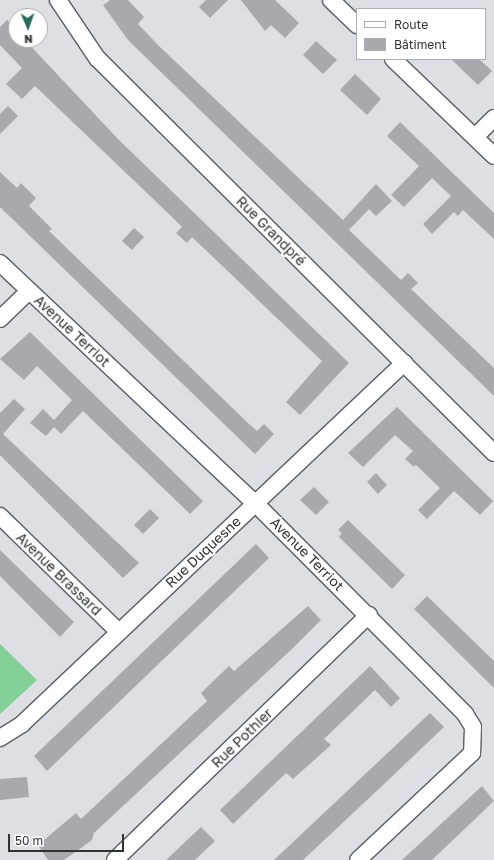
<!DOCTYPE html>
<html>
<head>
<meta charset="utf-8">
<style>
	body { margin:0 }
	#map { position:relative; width:494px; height:860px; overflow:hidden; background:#dedfe4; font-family:"Golos Text",sans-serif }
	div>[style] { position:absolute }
	.green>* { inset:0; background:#82cf97 }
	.building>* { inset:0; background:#a7a9ae }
	.roads { filter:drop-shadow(1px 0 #5c5e62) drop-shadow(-1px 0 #5c5e62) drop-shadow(0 1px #5c5e62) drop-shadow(0 -1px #5c5e62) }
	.minor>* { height:16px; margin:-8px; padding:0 8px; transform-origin:8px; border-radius:8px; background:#fff }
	span { translate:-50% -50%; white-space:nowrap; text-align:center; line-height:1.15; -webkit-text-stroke:4px #fff; paint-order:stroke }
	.street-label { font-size:14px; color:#303133 }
	.legend { position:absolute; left:356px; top:8px; width:130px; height:52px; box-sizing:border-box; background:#fff; border:1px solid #acadad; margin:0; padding:5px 7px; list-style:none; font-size:12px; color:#303133 }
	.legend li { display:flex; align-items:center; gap:8px; height:20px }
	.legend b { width:20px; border:1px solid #acadad }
	.north { position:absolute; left:8px; top:8px; width:40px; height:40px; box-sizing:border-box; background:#fff; border:1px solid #acadad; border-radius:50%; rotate:178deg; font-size:11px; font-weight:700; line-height:16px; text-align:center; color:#303133 }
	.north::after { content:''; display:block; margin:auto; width:14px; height:18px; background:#2b6c5b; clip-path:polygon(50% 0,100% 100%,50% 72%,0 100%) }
	.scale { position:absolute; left:8px; top:834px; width:116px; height:18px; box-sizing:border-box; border:2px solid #303133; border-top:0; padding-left:5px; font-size:12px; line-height:14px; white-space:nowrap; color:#303133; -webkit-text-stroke:3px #fff; paint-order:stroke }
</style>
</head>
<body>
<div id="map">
	<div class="green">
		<div style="clip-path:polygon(0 644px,37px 680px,0 714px)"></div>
	</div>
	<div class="building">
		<div style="clip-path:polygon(110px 0,128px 0,144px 17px,138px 24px,160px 47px,343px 220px,376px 184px,392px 201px,376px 216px,369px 209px,349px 230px,401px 280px,408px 273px,418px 283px,411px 289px,494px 368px,494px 396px,128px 40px,103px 5px)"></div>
		<div style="clip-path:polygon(206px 0,228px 0,210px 18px,199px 7px)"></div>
		<div style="clip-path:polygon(241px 0,275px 0,299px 23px,285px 38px,271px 25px,265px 31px)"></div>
		<div style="clip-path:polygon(7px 20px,16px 30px,16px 40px,25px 40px,118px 139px,349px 363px,300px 415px,286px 402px,322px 361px,192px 237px,187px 243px,176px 233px,182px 227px,172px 217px,35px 86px,22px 99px,6px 84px,22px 68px,0 45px,0 27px)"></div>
		<div style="clip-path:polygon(316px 41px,337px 60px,323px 74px,303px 55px)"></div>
		<div style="clip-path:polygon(451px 59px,479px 59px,492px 71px,478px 85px)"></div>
		<div style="clip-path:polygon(355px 74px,381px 99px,367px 115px,340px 90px)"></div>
		<div style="clip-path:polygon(8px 106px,18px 116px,0 134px,0 114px)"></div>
		<div style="clip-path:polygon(400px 122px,494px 213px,494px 239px,463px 210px,458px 216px,454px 212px,432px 234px,423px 224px,451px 196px,432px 178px,404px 207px,391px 195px,419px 166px,387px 136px)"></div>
		<div style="clip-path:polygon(0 172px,17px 188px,21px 183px,36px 198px,29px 206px,52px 229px,49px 231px,248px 423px,257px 431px,264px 424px,274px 434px,255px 454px,0 207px)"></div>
		<div style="clip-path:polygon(134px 228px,144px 237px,132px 250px,122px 241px)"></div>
		<div style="clip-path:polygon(30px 332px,203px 501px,190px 514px,83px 411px,61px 434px,54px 427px,46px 436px,30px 423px,43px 409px,54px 420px,72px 400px,37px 366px,24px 380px,0 359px)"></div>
		<div style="clip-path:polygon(14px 399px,25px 409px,3px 434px,139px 563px,123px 578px,0 455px,0 413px)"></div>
		<div style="clip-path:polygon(397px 407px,493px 501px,480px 515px,454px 491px,427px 519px,418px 510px,440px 488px,416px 465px,414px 467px,405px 459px,413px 451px,395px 435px,363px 467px,348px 453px)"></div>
		<div style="clip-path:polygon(376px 473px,387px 485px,378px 494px,367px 482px)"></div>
		<div style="clip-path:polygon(314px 487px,329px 502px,316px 515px,300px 500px)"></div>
		<div style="clip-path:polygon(150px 509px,159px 518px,143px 534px,134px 525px)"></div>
		<div style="clip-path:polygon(348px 520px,405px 575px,392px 589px,339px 537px,342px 533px,338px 530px)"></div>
		<div style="clip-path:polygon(256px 544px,269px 558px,47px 771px,34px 756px)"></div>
		<div style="clip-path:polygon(0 550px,74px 622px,60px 637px,0 576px)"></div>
		<div style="clip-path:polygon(427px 596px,494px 661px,494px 688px,414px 609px)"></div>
		<div style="clip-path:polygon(308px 606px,321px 620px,294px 647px,94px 833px,92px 840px,64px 860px,48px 860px,38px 845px,76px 813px,81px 819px,207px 701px,201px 693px,229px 666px,234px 671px)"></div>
		<div style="clip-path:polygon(370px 666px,400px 698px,391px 707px,375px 690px,324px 739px,331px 745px,293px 779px,286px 773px,233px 824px,220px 810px)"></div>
		<div style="clip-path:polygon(430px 713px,444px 727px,383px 785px,303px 860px,274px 860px)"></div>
		<div style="clip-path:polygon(27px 777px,29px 797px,0 800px,0 779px)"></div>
		<div style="clip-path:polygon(482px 786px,494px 801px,432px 860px,402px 860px)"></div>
		<div style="clip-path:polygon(201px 827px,215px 841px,195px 860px,166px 860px)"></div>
	</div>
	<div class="roads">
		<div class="minor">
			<div style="left:58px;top:0;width:70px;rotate:56.1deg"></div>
			<div style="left:97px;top:58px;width:560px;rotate:44.86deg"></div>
			<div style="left:331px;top:0;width:36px;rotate:44deg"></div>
			<div style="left:393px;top:59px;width:140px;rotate:43.8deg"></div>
			<div style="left:475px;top:137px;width:27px;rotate:-45deg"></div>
			<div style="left:0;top:263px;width:350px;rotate:43.3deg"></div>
			<div style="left:255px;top:503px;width:298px;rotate:45.1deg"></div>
			<div style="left:465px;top:714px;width:15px;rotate:58deg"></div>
			<div style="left:473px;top:727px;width:26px;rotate:92deg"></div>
			<div style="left:472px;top:753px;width:156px;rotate:136.8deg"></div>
			<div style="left:0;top:319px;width:40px;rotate:-44deg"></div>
			<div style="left:0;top:516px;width:166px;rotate:44.3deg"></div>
			<div style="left:0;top:738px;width:26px;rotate:-32deg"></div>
			<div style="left:22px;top:724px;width:526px;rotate:-43.38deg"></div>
			<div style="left:115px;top:860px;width:353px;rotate:-44deg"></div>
		</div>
	</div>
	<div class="street-label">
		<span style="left:271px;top:231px;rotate:45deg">Rue Grandpré</span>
		<span style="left:72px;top:331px;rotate:43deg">Avenue Terriot</span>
		<span style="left:203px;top:552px;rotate:-43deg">Rue Duquesne</span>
		<span style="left:307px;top:554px;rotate:45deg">Avenue Terriot</span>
		<span style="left:59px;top:574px;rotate:44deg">Avenue Brassard</span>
		<span style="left:242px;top:738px;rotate:-44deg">Rue Pothier</span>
	</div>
	<ul class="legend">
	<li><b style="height:5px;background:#fff"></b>Route</li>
	<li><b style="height:11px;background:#a7a9ae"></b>Bâtiment</li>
	</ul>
	<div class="north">N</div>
	<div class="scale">50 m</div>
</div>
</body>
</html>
